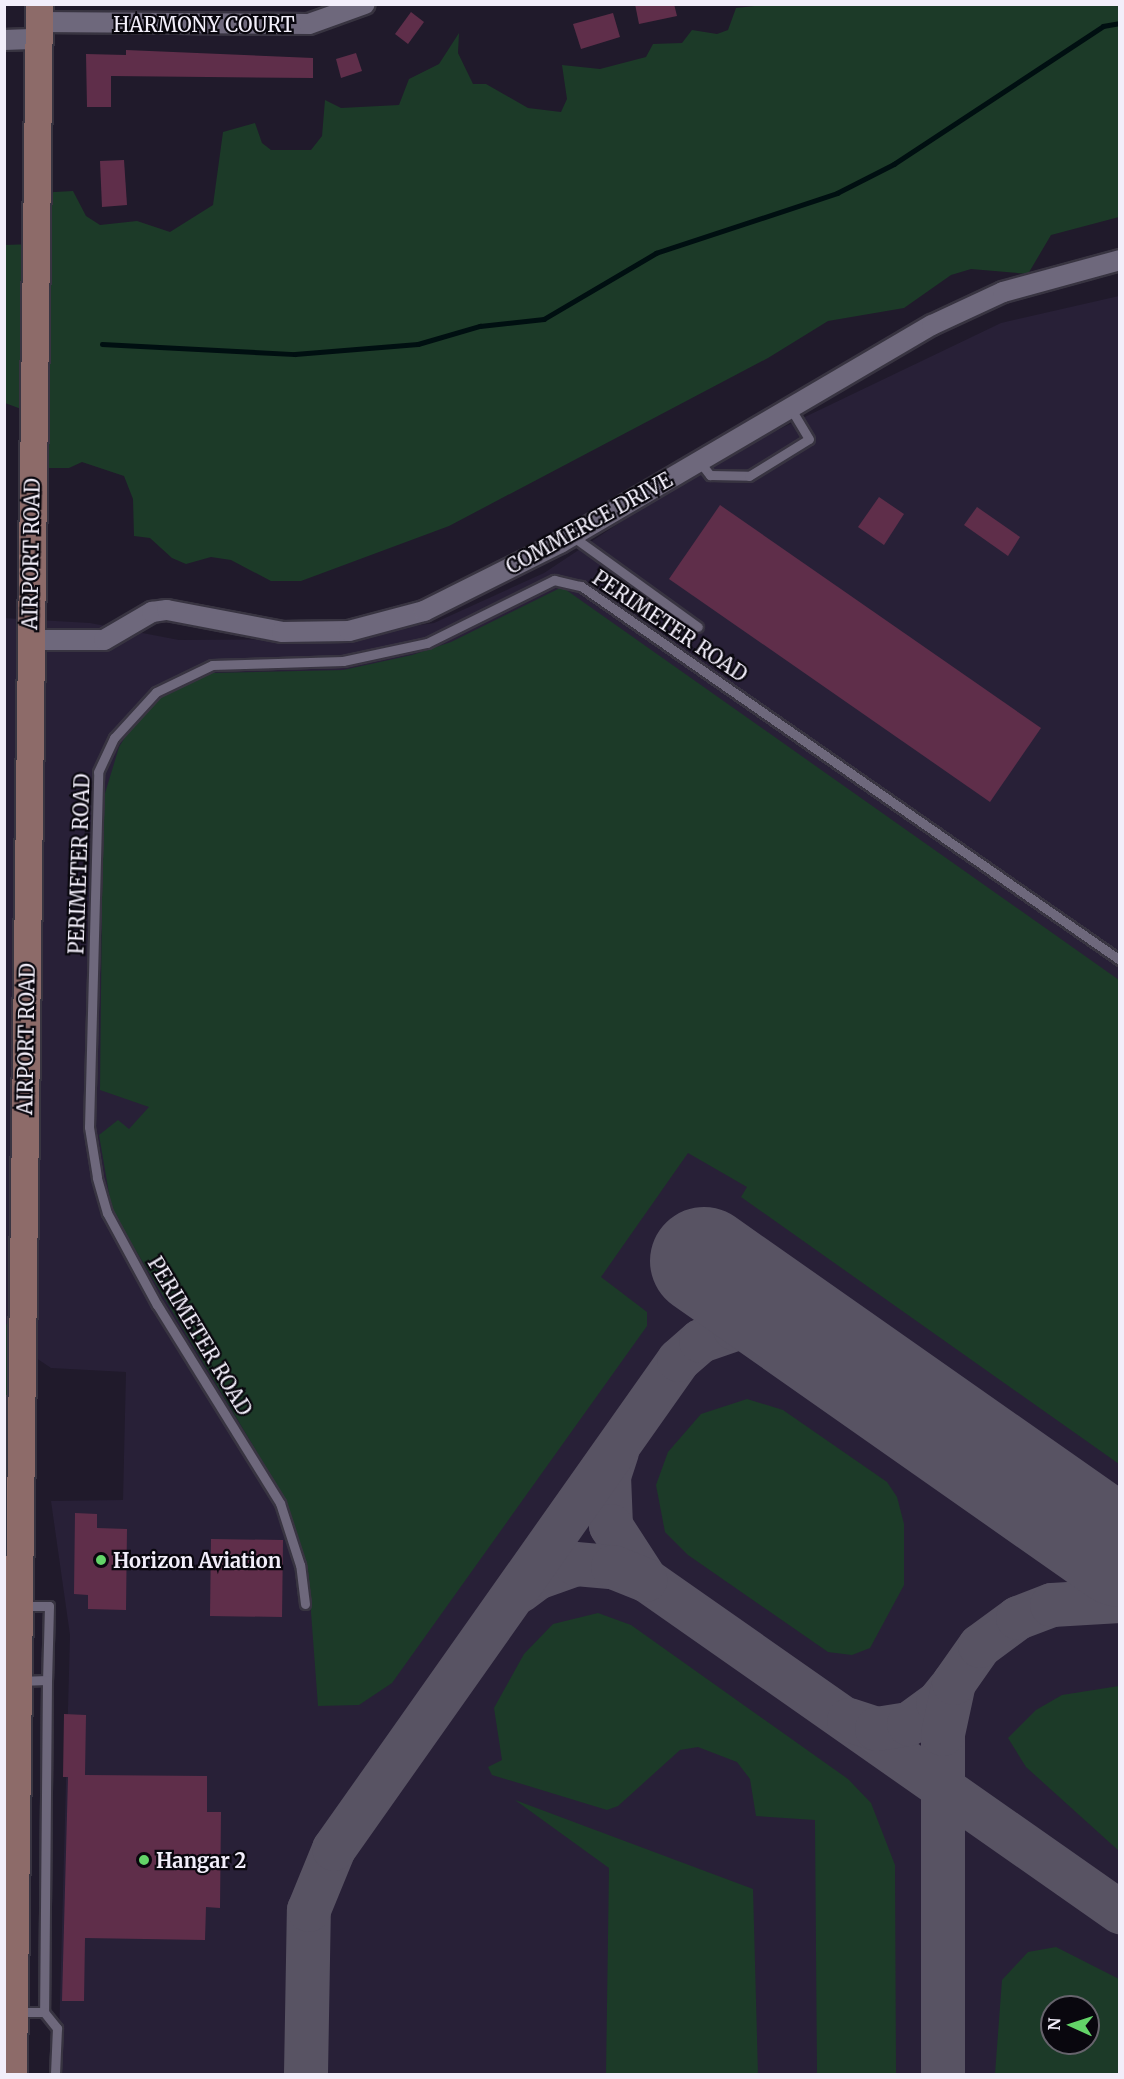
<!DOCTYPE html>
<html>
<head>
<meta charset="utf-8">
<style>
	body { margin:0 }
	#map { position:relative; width:1124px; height:2079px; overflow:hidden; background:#201a2b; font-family:Merriweather,serif }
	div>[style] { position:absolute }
	.built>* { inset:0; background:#282037 }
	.green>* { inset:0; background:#1c3a28 }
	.stream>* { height:4.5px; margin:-2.25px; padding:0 2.25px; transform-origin:2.25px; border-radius:2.25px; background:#000f11 }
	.taxiway>* { height:44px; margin:-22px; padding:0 22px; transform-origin:22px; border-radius:22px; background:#585363 }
	.runway>* { height:108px; margin:-54px; padding:0 54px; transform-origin:54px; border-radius:54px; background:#585363 }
	.building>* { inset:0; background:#5f2e4a }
	.roads { filter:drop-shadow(2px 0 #383441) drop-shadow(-2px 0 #383441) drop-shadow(0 2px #383441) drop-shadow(0 -2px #383441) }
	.service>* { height:9px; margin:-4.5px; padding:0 4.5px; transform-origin:4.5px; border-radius:4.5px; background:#6e687c }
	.minor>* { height:20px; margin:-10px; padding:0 10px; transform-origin:10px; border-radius:10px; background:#6e687c }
	.secondary>* { height:27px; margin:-13.5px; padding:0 13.5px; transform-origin:13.5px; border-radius:13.5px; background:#8d6b69 }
	.dots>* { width:16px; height:16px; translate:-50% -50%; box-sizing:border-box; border:3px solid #09070e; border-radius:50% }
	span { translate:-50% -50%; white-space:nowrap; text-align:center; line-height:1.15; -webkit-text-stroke:4.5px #09070e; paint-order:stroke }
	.street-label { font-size:20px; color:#f2eefa }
	.poi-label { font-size:20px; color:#f2eefa; font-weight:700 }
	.left { translate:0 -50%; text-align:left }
	.frame { position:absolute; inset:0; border:6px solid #f2eefa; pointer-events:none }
	.north { position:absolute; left:1040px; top:1995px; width:60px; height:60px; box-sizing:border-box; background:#09070e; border:2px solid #66636c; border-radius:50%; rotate:273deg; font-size:16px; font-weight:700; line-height:24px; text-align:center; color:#f2eefa }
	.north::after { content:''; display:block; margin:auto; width:21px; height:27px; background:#63d468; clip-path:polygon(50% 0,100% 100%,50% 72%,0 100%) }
</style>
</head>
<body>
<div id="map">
	<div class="built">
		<div style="clip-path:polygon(evenodd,1119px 296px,1119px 2074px,58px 2074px,70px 1635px,51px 1501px,123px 1500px,126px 1372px,51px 1368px,5px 1337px,4px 618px,90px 623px,179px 640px,322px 639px,434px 623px,544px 573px,711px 462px,1001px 323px,1119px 296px,1052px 2007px,1088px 2007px,1088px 2043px,1052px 2043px,1052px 2007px)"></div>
	</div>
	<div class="green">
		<div style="clip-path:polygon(772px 4px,1119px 5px,1119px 217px,1051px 235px,1028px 274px,971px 269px,951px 275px,904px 308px,828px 321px,768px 358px,449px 526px,301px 581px,271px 581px,231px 560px,211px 557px,186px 564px,172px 558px,150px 538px,134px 536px,133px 499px,124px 476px,82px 462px,69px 468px,34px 468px,32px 413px,5px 403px,4px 245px,34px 244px,37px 193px,73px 191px,86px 216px,100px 225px,137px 221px,170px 232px,213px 205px,223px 132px,255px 123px,262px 143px,271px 150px,311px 150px,322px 136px,325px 100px,341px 108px,399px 105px,409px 79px,439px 64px,459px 33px,458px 53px,473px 84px,486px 84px,528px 108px,561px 112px,567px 99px,562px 65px,600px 69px,646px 57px,653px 44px,682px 43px,692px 30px,717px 34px,728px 30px,736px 8px)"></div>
		<div style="clip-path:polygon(562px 587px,1119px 980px,1119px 1464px,741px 1197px,747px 1187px,688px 1153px,601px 1277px,647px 1312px,647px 1326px,392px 1683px,359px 1705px,318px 1706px,308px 1572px,287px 1502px,112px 1211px,99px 1135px,118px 1120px,129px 1129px,149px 1107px,100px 1090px,103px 800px,119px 747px,132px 726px,156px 701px,185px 683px,213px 673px,343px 670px,412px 655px,451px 642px)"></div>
		<div style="clip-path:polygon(4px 1324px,19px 1325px,14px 1480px,5px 1479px)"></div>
		<div style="clip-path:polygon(747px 1399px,783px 1410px,887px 1482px,897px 1497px,904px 1524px,904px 1585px,870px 1648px,852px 1655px,828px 1652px,688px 1555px,665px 1532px,656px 1485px,668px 1452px,701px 1414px)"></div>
		<div style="clip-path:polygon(598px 1613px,631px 1625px,848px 1779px,871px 1803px,895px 1865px,896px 2074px,817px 2074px,815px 1820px,756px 1816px,750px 1779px,737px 1762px,698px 1747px,680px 1750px,618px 1806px,607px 1810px,492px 1775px,488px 1767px,502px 1760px,494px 1708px,524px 1654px,553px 1624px)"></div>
		<div style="clip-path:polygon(1119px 1686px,1120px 1686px,1119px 1851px,1026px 1767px,1008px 1738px,1036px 1710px,1062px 1695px)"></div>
		<div style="clip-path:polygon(515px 1800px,753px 1889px,758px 2074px,606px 2074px,609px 1868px)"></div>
		<div style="clip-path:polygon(evenodd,1056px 1947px,1119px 1979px,1119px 2074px,995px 2074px,1002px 1980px,1028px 1952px,1056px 1947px,1052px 2007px,1088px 2007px,1088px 2043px,1052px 2043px,1052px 2007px)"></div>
	</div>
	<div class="stream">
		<div style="left:102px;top:344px;width:193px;rotate:3deg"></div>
		<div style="left:295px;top:354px;width:123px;rotate:-4.6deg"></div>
		<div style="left:418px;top:344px;width:65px;rotate:-16.2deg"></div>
		<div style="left:480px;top:326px;width:64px;rotate:-6.2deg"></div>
		<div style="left:544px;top:319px;width:130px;rotate:-30.5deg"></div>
		<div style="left:656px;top:253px;width:191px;rotate:-18.3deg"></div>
		<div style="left:837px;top:193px;width:64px;rotate:-27deg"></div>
		<div style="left:894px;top:164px;width:250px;rotate:-33.4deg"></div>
		<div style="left:1103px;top:26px;width:17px;rotate:-10deg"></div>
	</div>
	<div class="taxiway">
		<div style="left:617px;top:1452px;width:25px;rotate:108deg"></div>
		<div style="left:609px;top:1476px;width:50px;rotate:87.7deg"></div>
		<div style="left:611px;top:1526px;width:64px;rotate:57.1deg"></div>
		<div style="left:646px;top:1580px;width:579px;rotate:35.01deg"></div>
		<div style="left:520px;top:1591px;width:21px;rotate:-37deg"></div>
		<div style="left:537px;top:1578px;width:41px;rotate:-19.7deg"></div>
		<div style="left:576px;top:1564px;width:37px;rotate:5deg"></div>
		<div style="left:613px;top:1567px;width:35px;rotate:22deg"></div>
		<div style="left:849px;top:1720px;width:29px;rotate:18deg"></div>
		<div style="left:877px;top:1729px;width:32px;rotate:-9deg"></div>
		<div style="left:909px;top:1724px;width:36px;rotate:-36deg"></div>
		<div style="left:938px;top:1703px;width:26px;rotate:-51deg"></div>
		<div style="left:306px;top:2074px;width:164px;rotate:-89deg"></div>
		<div style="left:309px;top:1910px;width:66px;rotate:-67.7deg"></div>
		<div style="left:334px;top:1849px;width:598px;rotate:-54.8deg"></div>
		<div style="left:679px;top:1360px;width:29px;rotate:-41deg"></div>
		<div style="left:701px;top:1341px;width:36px;rotate:-19deg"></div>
		<div style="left:735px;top:1329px;width:63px;rotate:-3.6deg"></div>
		<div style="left:943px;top:2074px;width:340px;rotate:-90deg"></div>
		<div style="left:943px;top:1734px;width:52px;rotate:-77.8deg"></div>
		<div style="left:954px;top:1683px;width:45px;rotate:-54.9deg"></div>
		<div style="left:980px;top:1646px;width:47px;rotate:-36.4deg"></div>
		<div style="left:1018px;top:1618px;width:36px;rotate:-21deg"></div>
		<div style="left:1052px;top:1605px;width:68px;rotate:-3.4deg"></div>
	</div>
	<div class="runway">
		<div style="left:704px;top:1261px;width:508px;rotate:35.07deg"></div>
	</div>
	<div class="building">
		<div style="clip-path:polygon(635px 4px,674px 4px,677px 16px,639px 24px)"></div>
		<div style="clip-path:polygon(411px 12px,424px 22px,408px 44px,395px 34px)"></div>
		<div style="clip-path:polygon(613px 13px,620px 37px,581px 49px,573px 24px)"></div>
		<div style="clip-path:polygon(126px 50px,313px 58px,313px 78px,111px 76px,111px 107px,87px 107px,86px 54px,126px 55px)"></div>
		<div style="clip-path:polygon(356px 53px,362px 71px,341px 78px,336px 59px)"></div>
		<div style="clip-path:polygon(124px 160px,127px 205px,102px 207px,100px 161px)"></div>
		<div style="clip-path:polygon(879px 497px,904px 514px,884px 545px,858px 527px)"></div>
		<div style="clip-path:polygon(720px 505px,1041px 728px,990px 802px,669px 579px)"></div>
		<div style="clip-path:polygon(977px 507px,1020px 537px,1008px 556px,964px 525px)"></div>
		<div style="clip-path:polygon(75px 1513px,97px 1514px,97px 1528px,127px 1529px,126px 1610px,88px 1609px,88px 1595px,74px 1594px)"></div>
		<div style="clip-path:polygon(211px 1539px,283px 1540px,282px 1617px,210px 1616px)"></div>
		<div style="clip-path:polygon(64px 1714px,86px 1715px,85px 1775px,207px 1776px,207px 1812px,221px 1812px,220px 1908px,206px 1907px,205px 1940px,85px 1938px,84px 2001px,62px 2001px,68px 1777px,63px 1777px)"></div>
	</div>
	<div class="roads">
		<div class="service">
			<div style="left:699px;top:461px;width:18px;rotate:52deg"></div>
			<div style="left:710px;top:475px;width:39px;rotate:1deg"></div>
			<div style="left:749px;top:476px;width:70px;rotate:-31.7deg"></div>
			<div style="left:809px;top:439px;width:37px;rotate:-121deg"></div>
			<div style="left:572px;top:536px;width:155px;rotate:35.8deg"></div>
			<div style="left:305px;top:1604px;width:39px;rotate:-97deg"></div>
			<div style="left:300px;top:1565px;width:65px;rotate:-107.9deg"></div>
			<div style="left:280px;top:1503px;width:233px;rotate:-121.8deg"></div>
			<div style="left:157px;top:1305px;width:105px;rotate:-118.5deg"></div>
			<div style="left:107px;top:1213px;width:37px;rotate:-106deg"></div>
			<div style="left:97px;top:1177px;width:51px;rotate:-99.1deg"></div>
			<div style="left:89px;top:1127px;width:355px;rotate:-88.5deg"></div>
			<div style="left:98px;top:772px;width:38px;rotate:-65deg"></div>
			<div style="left:114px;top:738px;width:62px;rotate:-47.6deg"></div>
			<div style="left:156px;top:692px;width:62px;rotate:-25.7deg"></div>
			<div style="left:212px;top:665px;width:131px;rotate:-1.7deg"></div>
			<div style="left:343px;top:661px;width:86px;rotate:-12.1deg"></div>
			<div style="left:427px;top:643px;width:142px;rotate:-26.4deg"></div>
			<div style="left:554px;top:580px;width:28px;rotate:13deg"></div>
			<div style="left:581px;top:586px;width:656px;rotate:34.76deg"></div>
			<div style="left:21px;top:1606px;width:28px"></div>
			<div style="left:49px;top:1606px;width:74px;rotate:91.5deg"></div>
			<div style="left:19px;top:1681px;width:28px;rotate:-2deg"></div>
			<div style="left:47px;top:1680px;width:332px;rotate:90.5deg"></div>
			<div style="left:44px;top:2012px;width:21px;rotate:51deg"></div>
			<div style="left:57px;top:2028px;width:46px;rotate:92.5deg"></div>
			<div style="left:17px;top:2012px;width:27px"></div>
		</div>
		<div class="minor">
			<div style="left:39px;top:22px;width:270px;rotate:0.4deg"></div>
			<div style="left:309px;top:24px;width:59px;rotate:-19.7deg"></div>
			<div style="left:4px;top:40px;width:34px;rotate:-2deg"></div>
			<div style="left:29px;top:640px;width:75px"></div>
			<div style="left:104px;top:640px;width:56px;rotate:-30.3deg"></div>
			<div style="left:152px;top:612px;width:15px;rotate:-8deg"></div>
			<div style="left:167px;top:610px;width:117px;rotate:10.8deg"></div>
			<div style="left:282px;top:632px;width:67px;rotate:-0.9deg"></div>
			<div style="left:349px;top:631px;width:78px;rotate:-14.9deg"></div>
			<div style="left:424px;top:611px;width:152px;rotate:-26.6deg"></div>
			<div style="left:560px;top:543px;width:431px;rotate:-30.4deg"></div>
			<div style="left:932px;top:325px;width:78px;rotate:-24.9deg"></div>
			<div style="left:1003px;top:292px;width:121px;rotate:-15.3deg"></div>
		</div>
		<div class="secondary">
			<div style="left:13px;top:2074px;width:2070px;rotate:-89.28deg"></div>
		</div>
	</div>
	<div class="dots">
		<div style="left:101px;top:1560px;background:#63d468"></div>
		<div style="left:144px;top:1860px;background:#63d468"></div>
	</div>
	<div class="street-label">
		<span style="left:204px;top:24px">HARMONY COURT</span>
		<span style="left:589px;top:523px;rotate:-29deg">COMMERCE DRIVE</span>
		<span style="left:31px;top:554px;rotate:-89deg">AIRPORT ROAD</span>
		<span style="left:670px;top:626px;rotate:34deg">PERIMETER ROAD</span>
		<span style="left:79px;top:864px;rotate:-88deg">PERIMETER ROAD</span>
		<span style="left:26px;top:1039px;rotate:-89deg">AIRPORT ROAD</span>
		<span style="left:200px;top:1336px;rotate:59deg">PERIMETER ROAD</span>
	</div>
	<div class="poi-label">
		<span class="left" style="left:113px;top:1560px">Horizon Aviation</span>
		<span class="left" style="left:156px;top:1860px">Hangar 2</span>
	</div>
	<div class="frame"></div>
	<div class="north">N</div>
</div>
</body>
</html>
